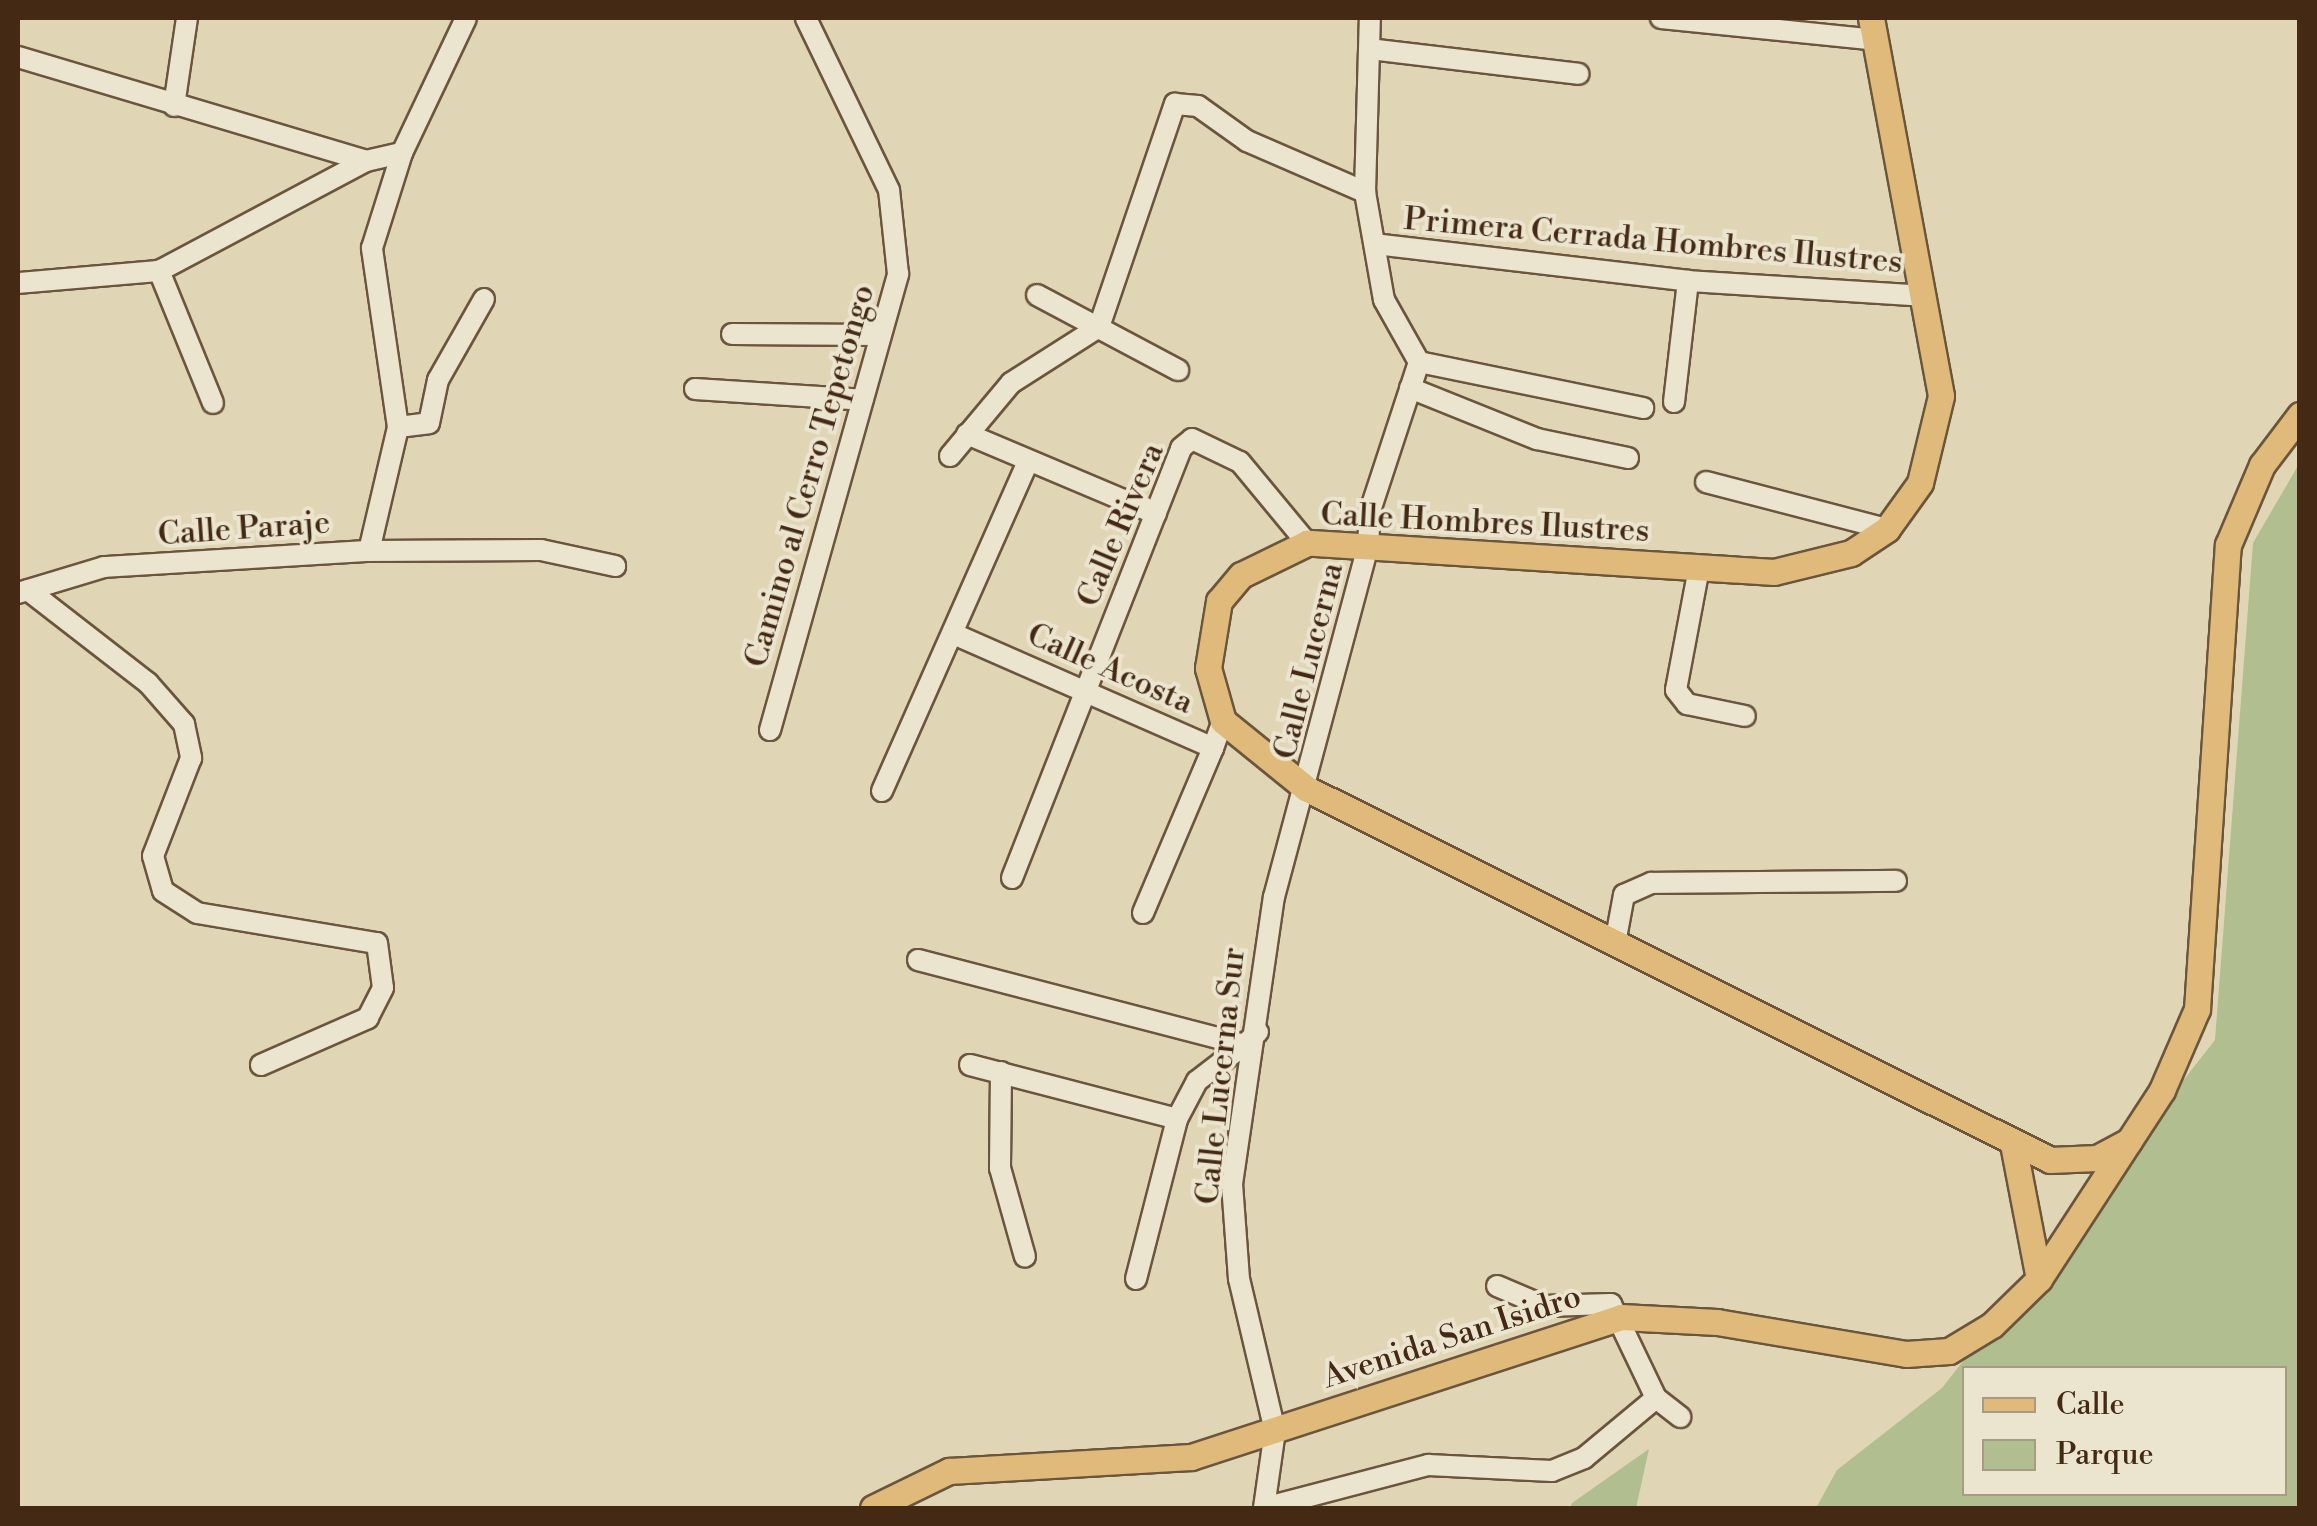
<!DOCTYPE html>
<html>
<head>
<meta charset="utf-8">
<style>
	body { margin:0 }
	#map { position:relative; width:2317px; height:1526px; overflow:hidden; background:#e0d5b5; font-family:"Libre Bodoni",serif }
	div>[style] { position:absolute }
	.green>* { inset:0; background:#b0be90 }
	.roads { filter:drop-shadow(2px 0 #6b553c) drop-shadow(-2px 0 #6b553c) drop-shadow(0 2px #6b553c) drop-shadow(0 -2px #6b553c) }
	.minor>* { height:20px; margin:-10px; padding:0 10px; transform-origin:10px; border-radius:10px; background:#ebe4cf }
	.major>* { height:25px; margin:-12.5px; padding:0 12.5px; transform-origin:12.5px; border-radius:12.5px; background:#e0ba7a }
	span { translate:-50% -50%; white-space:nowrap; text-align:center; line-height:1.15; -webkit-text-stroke:8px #ebe4cf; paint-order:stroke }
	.street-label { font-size:32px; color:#442a14 }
	.frame { position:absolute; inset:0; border:20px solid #442a14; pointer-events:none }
	.legend { position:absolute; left:1962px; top:1366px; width:325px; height:130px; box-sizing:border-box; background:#ebe4cf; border:2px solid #a89a84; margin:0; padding:12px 18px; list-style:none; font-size:30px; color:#442a14 }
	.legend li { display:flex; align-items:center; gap:20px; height:50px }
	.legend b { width:50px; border:2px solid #a89a84 }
</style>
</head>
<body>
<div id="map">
	<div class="green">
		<div style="clip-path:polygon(evenodd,2299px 464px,2299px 1508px,1816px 1508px,1837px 1470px,1942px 1388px,2215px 1040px,2253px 543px,2299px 464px,1964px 1368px,2284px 1368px,2284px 1494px,1964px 1494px,1964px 1368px)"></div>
		<div style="clip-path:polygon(1649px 1449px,1636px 1508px,1570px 1508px,1572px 1503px)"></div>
	</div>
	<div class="roads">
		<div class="minor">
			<div style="left:1661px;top:18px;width:216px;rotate:5.8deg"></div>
			<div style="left:1370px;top:49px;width:210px;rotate:6.8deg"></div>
			<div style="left:18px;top:57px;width:363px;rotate:16.6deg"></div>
			<div style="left:174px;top:106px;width:89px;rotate:-81.6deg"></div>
			<div style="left:1375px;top:244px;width:315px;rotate:6.7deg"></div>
			<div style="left:1688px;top:281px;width:237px;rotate:3.6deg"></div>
			<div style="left:18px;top:283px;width:142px;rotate:-4.9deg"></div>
			<div style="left:1037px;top:295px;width:160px;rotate:28deg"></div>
			<div style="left:732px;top:334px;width:145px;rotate:0.4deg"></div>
			<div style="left:1419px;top:362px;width:229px;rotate:11.6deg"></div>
			<div style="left:1410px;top:388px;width:137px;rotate:21.9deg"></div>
			<div style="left:1537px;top:439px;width:93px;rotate:11.8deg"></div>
			<div style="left:695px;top:389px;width:168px;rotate:3.7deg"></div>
			<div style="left:1674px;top:402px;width:122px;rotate:-83.4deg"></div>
			<div style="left:213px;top:403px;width:143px;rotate:-112.2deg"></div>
			<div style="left:159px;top:271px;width:234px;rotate:-28deg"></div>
			<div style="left:366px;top:161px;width:37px;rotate:-13deg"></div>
			<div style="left:398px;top:427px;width:31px;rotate:-7deg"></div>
			<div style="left:429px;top:423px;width:44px;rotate:-78.2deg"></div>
			<div style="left:438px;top:380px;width:93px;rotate:-60.4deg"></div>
			<div style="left:967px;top:434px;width:205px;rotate:22.9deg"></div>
			<div style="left:950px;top:456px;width:95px;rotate:-50.1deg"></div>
			<div style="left:1011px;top:383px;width:104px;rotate:-32.5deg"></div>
			<div style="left:1099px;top:327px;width:236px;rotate:-71.2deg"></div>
			<div style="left:1175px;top:104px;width:23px;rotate:5deg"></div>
			<div style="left:1198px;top:106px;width:60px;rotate:35.5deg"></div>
			<div style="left:1247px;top:141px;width:129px;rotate:23.4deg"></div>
			<div style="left:1706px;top:482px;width:187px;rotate:14.6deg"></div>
			<div style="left:369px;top:551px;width:172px;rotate:-0.3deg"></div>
			<div style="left:541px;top:550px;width:76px;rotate:12.2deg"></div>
			<div style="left:1699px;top:568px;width:124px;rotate:100.7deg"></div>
			<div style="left:1676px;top:690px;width:18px;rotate:52deg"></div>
			<div style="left:1687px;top:704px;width:59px;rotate:11.7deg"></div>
			<div style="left:28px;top:590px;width:152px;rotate:37.8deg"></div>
			<div style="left:148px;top:683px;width:55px;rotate:48.7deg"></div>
			<div style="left:184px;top:724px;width:35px;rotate:78deg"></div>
			<div style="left:191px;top:758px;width:105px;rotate:111.2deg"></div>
			<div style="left:153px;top:856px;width:36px;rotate:74deg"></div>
			<div style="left:163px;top:891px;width:40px;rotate:32.9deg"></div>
			<div style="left:197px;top:913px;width:182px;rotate:9.5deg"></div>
			<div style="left:377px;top:943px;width:45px;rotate:82.4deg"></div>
			<div style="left:383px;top:988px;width:34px;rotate:117deg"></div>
			<div style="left:368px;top:1018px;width:117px;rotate:156.3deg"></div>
			<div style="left:18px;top:593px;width:90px;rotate:-16.8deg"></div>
			<div style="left:104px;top:567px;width:265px;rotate:-3.5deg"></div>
			<div style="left:369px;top:551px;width:127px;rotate:-76.8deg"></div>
			<div style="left:398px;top:427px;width:181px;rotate:-98.3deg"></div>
			<div style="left:372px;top:248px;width:100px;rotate:-72.5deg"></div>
			<div style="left:402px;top:153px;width:149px;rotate:-64.6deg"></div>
			<div style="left:956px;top:635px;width:281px;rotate:23.7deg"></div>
			<div style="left:1213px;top:748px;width:29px;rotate:-70deg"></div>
			<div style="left:770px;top:730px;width:474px;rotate:-74.3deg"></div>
			<div style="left:898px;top:274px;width:84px;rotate:-96.1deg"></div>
			<div style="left:889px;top:190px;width:191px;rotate:-115.8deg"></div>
			<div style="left:882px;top:791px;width:360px;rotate:-66.1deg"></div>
			<div style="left:1012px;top:878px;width:462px;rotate:-68.5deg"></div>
			<div style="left:1181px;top:448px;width:14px;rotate:-39deg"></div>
			<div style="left:1192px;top:439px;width:53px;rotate:25.6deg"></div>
			<div style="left:1240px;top:462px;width:105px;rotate:50.4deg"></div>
			<div style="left:1143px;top:913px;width:179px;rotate:-67deg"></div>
			<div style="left:1616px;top:938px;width:44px;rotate:-79.5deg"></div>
			<div style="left:1624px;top:895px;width:30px;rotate:-24deg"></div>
			<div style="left:1651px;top:883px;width:245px;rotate:-0.5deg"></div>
			<div style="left:918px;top:960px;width:337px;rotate:14.6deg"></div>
			<div style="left:1244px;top:1045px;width:19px;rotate:-43deg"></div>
			<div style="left:970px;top:1065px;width:214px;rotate:14.6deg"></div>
			<div style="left:1001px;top:1072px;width:96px;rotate:90.6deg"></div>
			<div style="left:1000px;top:1168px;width:92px;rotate:74.3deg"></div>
			<div style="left:1136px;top:1279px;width:165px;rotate:-75.6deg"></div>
			<div style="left:1177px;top:1119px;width:43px;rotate:-62.2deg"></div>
			<div style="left:1197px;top:1081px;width:59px;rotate:-37.5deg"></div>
			<div style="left:1656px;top:1398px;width:31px;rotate:38deg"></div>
			<div style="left:1264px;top:1508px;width:78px;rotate:-81.9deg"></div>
			<div style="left:1275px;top:1431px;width:156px;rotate:-103.3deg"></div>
			<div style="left:1239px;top:1279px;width:95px;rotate:-94.2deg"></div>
			<div style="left:1232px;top:1184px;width:290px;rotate:-81.7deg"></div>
			<div style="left:1274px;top:897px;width:362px;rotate:-75deg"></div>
			<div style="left:1368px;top:547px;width:36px;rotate:-87deg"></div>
			<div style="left:1370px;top:511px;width:157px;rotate:-71.8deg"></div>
			<div style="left:1419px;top:362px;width:71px;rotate:-119.4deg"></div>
			<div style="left:1384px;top:300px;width:110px;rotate:-100deg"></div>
			<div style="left:1365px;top:192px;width:174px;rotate:-88.4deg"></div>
			<div style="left:1264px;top:1508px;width:170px;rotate:-14.7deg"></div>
			<div style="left:1428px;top:1465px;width:124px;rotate:2.8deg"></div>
			<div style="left:1552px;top:1471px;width:35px;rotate:-22deg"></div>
			<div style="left:1584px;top:1458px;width:94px;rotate:-39.8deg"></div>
			<div style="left:1656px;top:1398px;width:104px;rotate:-115.6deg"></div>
			<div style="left:1611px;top:1304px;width:67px;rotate:178.3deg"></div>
			<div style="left:1544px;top:1306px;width:51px;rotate:-156.9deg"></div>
		</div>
		<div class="major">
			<div style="left:1871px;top:18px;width:384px;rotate:79.5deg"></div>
			<div style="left:1941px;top:396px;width:89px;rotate:103.6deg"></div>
			<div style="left:1920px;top:483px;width:57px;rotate:125.7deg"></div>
			<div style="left:1887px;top:529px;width:43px;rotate:146.3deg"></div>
			<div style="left:1851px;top:553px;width:79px;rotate:166.1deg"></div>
			<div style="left:1774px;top:572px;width:468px;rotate:-176.4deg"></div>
			<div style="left:1307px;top:543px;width:73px;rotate:154.1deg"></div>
			<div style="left:1241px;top:575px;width:34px;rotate:130deg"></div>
			<div style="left:1219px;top:601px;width:68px;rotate:99.3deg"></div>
			<div style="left:1208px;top:668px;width:55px;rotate:74.2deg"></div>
			<div style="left:1223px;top:721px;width:108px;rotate:39deg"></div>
			<div style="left:1307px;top:789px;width:830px;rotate:26.53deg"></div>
			<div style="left:2050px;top:1160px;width:47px;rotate:-2.4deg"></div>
			<div style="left:2097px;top:1158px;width:36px;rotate:-28deg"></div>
			<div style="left:2013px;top:1144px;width:137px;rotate:79.1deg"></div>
			<div style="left:873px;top:1508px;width:85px;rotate:-26deg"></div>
			<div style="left:949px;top:1471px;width:242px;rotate:-3.3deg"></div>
			<div style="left:1191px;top:1457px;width:452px;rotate:-18deg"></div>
			<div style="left:1621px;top:1317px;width:96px;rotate:3deg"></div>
			<div style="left:1717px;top:1322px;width:192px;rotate:9.6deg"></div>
			<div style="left:1906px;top:1354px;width:43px;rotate:-4deg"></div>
			<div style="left:1949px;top:1351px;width:50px;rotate:-31.2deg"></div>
			<div style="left:1992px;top:1325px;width:66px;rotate:-44.4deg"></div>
			<div style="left:2039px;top:1279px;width:225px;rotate:-56.9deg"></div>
			<div style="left:2162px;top:1090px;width:88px;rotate:-66.6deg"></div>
			<div style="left:2197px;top:1009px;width:465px;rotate:-86.2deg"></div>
			<div style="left:2228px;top:545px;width:87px;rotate:-67deg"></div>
			<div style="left:2262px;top:465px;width:63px;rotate:-52.8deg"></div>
		</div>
	</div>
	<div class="street-label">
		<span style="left:1653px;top:241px;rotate:5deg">Primera Cerrada Hombres Ilustres</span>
		<span style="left:810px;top:476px;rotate:-74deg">Camino al Cerro Tepetongo</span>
		<span style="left:1485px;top:523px;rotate:3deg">Calle Hombres Ilustres</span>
		<span style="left:1121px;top:525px;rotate:-67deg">Calle Rivera</span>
		<span style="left:244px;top:529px;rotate:-4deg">Calle Paraje</span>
		<span style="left:1309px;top:661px;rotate:-76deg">Calle Lucerna</span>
		<span style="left:1110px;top:669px;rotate:24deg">Calle Acosta</span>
		<span style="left:1221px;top:1076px;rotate:-84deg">Calle Lucerna Sur</span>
		<span style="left:1452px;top:1337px;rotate:-18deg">Avenida San Isidro</span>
	</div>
	<div class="frame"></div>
	<ul class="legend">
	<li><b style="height:12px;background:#e0ba7a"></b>Calle</li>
	<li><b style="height:28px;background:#b0be90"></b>Parque</li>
	</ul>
</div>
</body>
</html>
